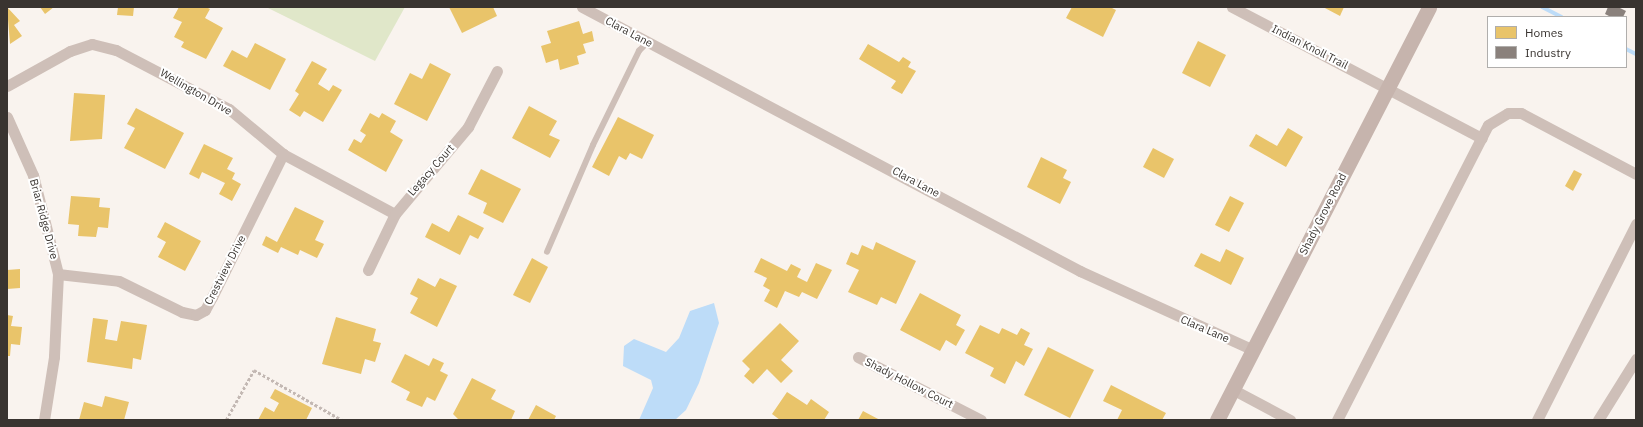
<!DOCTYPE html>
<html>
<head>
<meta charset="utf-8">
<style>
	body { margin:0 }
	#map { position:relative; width:1643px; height:427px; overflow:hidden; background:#f9f3ee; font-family:"IBM Plex Sans",sans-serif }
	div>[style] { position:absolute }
	.green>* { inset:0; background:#e0e7c9 }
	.water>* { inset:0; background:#bddcf8 }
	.homes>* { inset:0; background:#e9c46a }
	.industry>* { inset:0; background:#8a817c }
	.stream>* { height:4px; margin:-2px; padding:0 2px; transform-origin:2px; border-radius:2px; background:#bddcf8 }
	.path>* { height:2.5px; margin-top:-1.25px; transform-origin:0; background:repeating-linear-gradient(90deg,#c3b8b3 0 3px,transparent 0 5px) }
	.lane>* { height:5.5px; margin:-2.75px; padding:0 2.75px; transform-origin:2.75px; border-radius:2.75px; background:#cebfb8 }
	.street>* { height:11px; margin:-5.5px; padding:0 5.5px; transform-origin:5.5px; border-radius:5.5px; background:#cebfb8 }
	.secondary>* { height:15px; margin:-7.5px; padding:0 7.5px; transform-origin:7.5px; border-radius:7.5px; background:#c6b4ad }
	span { translate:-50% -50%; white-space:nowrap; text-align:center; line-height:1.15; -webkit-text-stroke:4px #fff; paint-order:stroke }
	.street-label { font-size:11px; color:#393430 }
	.frame { position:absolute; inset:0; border:8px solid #393430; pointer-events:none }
	.legend { position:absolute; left:1487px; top:16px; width:140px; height:52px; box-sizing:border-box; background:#fff; border:1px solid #b0aeac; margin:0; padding:5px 7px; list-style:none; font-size:12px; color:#393430 }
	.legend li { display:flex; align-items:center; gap:8px; height:20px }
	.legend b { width:20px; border:1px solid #b0aeac }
</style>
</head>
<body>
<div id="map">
	<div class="green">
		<div style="clip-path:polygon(266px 7px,405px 7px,375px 61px)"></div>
	</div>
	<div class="water">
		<div style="clip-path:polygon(714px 303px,719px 323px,699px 383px,686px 410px,675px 420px,639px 420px,653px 388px,651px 380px,623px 366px,624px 346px,634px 339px,666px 352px,679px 338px,690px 311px)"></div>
	</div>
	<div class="homes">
		<div style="clip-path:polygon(7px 7px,20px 21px,14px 25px,22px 36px,10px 44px)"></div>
		<div style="clip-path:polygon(40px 7px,54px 7px,45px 14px)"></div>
		<div style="clip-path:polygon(118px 7px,134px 7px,133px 16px,117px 15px)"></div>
		<div style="clip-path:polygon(179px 7px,206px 7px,210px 9px,205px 18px,223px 28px,206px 59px,181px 47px,184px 42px,174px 37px,182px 22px,173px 18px)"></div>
		<div style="clip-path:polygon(449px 7px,493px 7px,497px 16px,462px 33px)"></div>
		<div style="clip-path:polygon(1072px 7px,1110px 7px,1116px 10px,1103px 37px,1066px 18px)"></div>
		<div style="clip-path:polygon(1323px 7px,1344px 7px,1340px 16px)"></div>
		<div style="clip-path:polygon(579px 21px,583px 34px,592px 31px,594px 41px,583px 44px,586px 53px,577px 56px,579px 64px,560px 70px,558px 59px,546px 63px,541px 46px,551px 43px,547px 31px)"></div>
		<div style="clip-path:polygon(1198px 41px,1226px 55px,1210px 87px,1182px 73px)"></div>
		<div style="clip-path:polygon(255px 43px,286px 59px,270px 90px,223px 66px,232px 50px,247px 58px)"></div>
		<div style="clip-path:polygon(868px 44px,899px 62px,903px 57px,911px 62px,908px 67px,916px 71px,902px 94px,891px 88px,896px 81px,859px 59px)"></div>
		<div style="clip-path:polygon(312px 61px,327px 69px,318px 84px,329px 91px,333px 85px,342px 90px,323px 122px,304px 111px,300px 117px,289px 110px,299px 94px,295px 91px)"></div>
		<div style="clip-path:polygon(430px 63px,451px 74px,427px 121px,394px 104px,410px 73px,422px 79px)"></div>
		<div style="clip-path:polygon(74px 93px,105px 95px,102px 139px,70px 141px)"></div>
		<div style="clip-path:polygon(529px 106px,557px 121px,549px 135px,560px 140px,550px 158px,512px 138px)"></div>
		<div style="clip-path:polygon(136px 108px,184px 133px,165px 169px,124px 148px,135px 128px,127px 124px)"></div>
		<div style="clip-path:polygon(370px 113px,379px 118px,382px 113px,396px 121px,390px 132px,403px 140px,386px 172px,348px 150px,354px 139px,361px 143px,366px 135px,360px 131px)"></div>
		<div style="clip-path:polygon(618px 117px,654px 135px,642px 159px,630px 153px,626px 160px,619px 156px,609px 176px,592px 167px)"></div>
		<div style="clip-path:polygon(1288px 128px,1303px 137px,1286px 167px,1249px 146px,1256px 134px,1277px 146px)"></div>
		<div style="clip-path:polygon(204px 144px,233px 158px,227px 169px,235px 173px,232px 179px,241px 184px,232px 201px,219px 194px,225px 183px,202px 172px,199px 179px,189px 174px)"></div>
		<div style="clip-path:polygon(1153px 148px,1174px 159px,1164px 178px,1143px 167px)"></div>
		<div style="clip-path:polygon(1041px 157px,1067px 170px,1063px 178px,1071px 182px,1060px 204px,1027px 187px)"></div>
		<div style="clip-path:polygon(481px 169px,521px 189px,503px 223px,483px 213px,487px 203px,468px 194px)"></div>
		<div style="clip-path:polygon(1574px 170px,1582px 174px,1573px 191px,1565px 186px)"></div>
		<div style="clip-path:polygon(71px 196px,100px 198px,99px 207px,110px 208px,108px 228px,98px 227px,96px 237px,78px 236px,79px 225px,68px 224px)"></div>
		<div style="clip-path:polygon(1230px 196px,1244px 203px,1229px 232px,1215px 225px)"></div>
		<div style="clip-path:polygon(295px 207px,324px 221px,315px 240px,324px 244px,317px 258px,300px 250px,298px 255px,281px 247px,278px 253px,262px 245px,266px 236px,277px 242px)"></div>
		<div style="clip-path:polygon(458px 215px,484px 228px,478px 239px,470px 235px,460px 255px,425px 237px,432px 223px,449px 232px)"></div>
		<div style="clip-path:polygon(165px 222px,201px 241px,185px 271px,158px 257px,166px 242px,157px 237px)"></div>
		<div style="clip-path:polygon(876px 242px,916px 261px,896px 304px,881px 297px,877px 305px,848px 292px,859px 270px,846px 264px,851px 252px,858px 255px,862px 245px,873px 250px)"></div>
		<div style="clip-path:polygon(1226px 249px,1244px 258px,1231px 285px,1194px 266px,1201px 253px,1220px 262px)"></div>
		<div style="clip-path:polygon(532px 258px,548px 267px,530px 303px,513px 295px)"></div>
		<div style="clip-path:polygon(761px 258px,787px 271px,791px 264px,801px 269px,797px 277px,807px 282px,816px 263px,832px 270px,817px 299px,802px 292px,799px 297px,785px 291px,777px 308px,764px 301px,770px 290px,763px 286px,767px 278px,754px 272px)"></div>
		<div style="clip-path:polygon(20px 269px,20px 288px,7px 289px,7px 270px)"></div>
		<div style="clip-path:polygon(418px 278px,435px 287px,440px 278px,457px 286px,437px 327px,410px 313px,418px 298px,410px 294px)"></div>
		<div style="clip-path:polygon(920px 293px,961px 315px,956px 325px,965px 330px,956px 346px,946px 340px,940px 351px,900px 330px)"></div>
		<div style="clip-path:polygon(7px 315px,13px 316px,11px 326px,22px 327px,20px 345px,11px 344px,10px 356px,7px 356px)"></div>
		<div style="clip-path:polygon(336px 317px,376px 329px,373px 341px,381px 343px,375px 362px,365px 359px,361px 374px,322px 364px)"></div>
		<div style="clip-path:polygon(93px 318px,108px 320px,105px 339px,117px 341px,121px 321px,147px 325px,141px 360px,133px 358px,132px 369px,87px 362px)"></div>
		<div style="clip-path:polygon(780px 323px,799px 341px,781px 360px,793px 371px,781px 383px,767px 369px,753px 384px,744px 376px,750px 369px,742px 361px)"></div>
		<div style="clip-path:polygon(980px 325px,999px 334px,1002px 328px,1017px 335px,1021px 328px,1030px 333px,1024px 345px,1033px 349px,1024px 366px,1016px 361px,1005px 384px,990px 376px,994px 368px,965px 353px)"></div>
		<div style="clip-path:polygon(1048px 347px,1094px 370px,1070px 418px,1024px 395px)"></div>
		<div style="clip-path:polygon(405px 354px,429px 366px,433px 358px,444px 363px,440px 371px,448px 375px,435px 401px,427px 397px,422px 407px,406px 400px,410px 392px,391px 382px)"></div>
		<div style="clip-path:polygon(472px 378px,496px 390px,491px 399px,515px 411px,511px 420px,459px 420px,453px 414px)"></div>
		<div style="clip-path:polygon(1111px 385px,1166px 413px,1162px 420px,1117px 420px,1122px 410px,1103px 401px)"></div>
		<div style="clip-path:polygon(275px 389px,312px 408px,306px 420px,258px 420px,265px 407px,274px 412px,279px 403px,270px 398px)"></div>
		<div style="clip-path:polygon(787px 392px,807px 405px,811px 399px,829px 412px,824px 420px,780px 420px,772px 414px)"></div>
		<div style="clip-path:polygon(105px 396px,129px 402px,124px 420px,79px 420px,84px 402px,102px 407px)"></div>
		<div style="clip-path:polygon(536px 405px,556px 416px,554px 420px,528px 420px)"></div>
		<div style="clip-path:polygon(863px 411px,880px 420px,858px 420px)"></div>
	</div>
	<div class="industry">
		<div style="clip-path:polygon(1608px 7px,1618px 7px,1626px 11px,1623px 17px,1611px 17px,1605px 14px)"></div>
	</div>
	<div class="stream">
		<div style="left:1542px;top:7px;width:22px;rotate:27deg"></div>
		<div style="left:1626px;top:49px;width:11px;rotate:27deg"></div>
	</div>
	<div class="path">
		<div style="left:226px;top:420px;width:57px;rotate:-60.8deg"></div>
		<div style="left:254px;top:370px;width:101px;rotate:29.6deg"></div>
	</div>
	<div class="lane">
		<div style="left:547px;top:252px;width:116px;rotate:-66.7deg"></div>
		<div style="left:593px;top:145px;width:105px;rotate:-63.9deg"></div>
		<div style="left:639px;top:51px;width:13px;rotate:-45deg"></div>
	</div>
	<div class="street">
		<div style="left:582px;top:7px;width:564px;rotate:27.93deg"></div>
		<div style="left:1080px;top:271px;width:190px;rotate:24.5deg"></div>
		<div style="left:1232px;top:7px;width:282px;rotate:27.7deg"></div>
		<div style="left:7px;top:86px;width:72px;rotate:-29.1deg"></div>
		<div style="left:70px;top:51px;width:23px;rotate:-18deg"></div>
		<div style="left:92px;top:44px;width:25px;rotate:14deg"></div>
		<div style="left:116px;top:50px;width:127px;rotate:27.6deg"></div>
		<div style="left:229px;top:109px;width:70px;rotate:39.8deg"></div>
		<div style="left:283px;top:154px;width:127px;rotate:28.2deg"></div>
		<div style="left:7px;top:117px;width:64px;rotate:65.9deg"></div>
		<div style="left:33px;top:175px;width:102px;rotate:75.8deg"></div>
		<div style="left:58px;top:274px;width:83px;rotate:92.8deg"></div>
		<div style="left:54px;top:357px;width:64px;rotate:99deg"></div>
		<div style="left:368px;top:270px;width:62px;rotate:-64.3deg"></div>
		<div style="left:395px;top:214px;width:114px;rotate:-50deg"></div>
		<div style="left:468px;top:127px;width:63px;rotate:-62.6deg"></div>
		<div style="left:58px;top:274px;width:61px;rotate:6.5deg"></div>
		<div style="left:119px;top:281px;width:70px;rotate:26.2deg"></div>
		<div style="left:182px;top:312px;width:14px;rotate:12deg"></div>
		<div style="left:196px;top:315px;width:10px;rotate:-29deg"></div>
		<div style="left:205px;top:310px;width:15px;rotate:-62deg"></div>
		<div style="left:212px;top:297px;width:160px;rotate:-63.6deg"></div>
		<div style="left:858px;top:357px;width:138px;rotate:27.1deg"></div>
		<div style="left:1232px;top:389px;width:66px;rotate:28.1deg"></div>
		<div style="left:1337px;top:420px;width:331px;rotate:-62.9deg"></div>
		<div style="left:1488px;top:125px;width:23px;rotate:-31deg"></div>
		<div style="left:1508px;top:113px;width:13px"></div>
		<div style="left:1521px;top:113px;width:130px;rotate:27.9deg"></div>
		<div style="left:1537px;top:420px;width:220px;rotate:-63.2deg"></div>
		<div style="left:1598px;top:420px;width:72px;rotate:-58.1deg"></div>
	</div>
	<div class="secondary">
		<div style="left:1217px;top:420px;width:464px;rotate:-62.8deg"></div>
	</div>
	<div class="street-label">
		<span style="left:629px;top:32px;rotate:28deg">Clara Lane</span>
		<span style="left:1310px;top:47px;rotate:27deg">Indian Knoll Trail</span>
		<span style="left:196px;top:92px;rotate:30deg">Wellington Drive</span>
		<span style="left:431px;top:170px;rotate:-49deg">Legacy Court</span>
		<span style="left:916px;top:182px;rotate:28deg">Clara Lane</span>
		<span style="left:1323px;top:214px;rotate:-63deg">Shady Grove Road</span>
		<span style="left:44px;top:219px;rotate:75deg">Briar Ridge Drive</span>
		<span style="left:225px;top:270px;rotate:-63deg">Crestview Drive</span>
		<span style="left:1205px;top:329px;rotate:23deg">Clara Lane</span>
		<span style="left:909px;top:383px;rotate:27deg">Shady Hollow Court</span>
	</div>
	<div class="frame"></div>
	<ul class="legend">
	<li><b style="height:11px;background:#e9c46a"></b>Homes</li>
	<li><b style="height:11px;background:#8a817c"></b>Industry</li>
	</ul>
</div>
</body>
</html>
